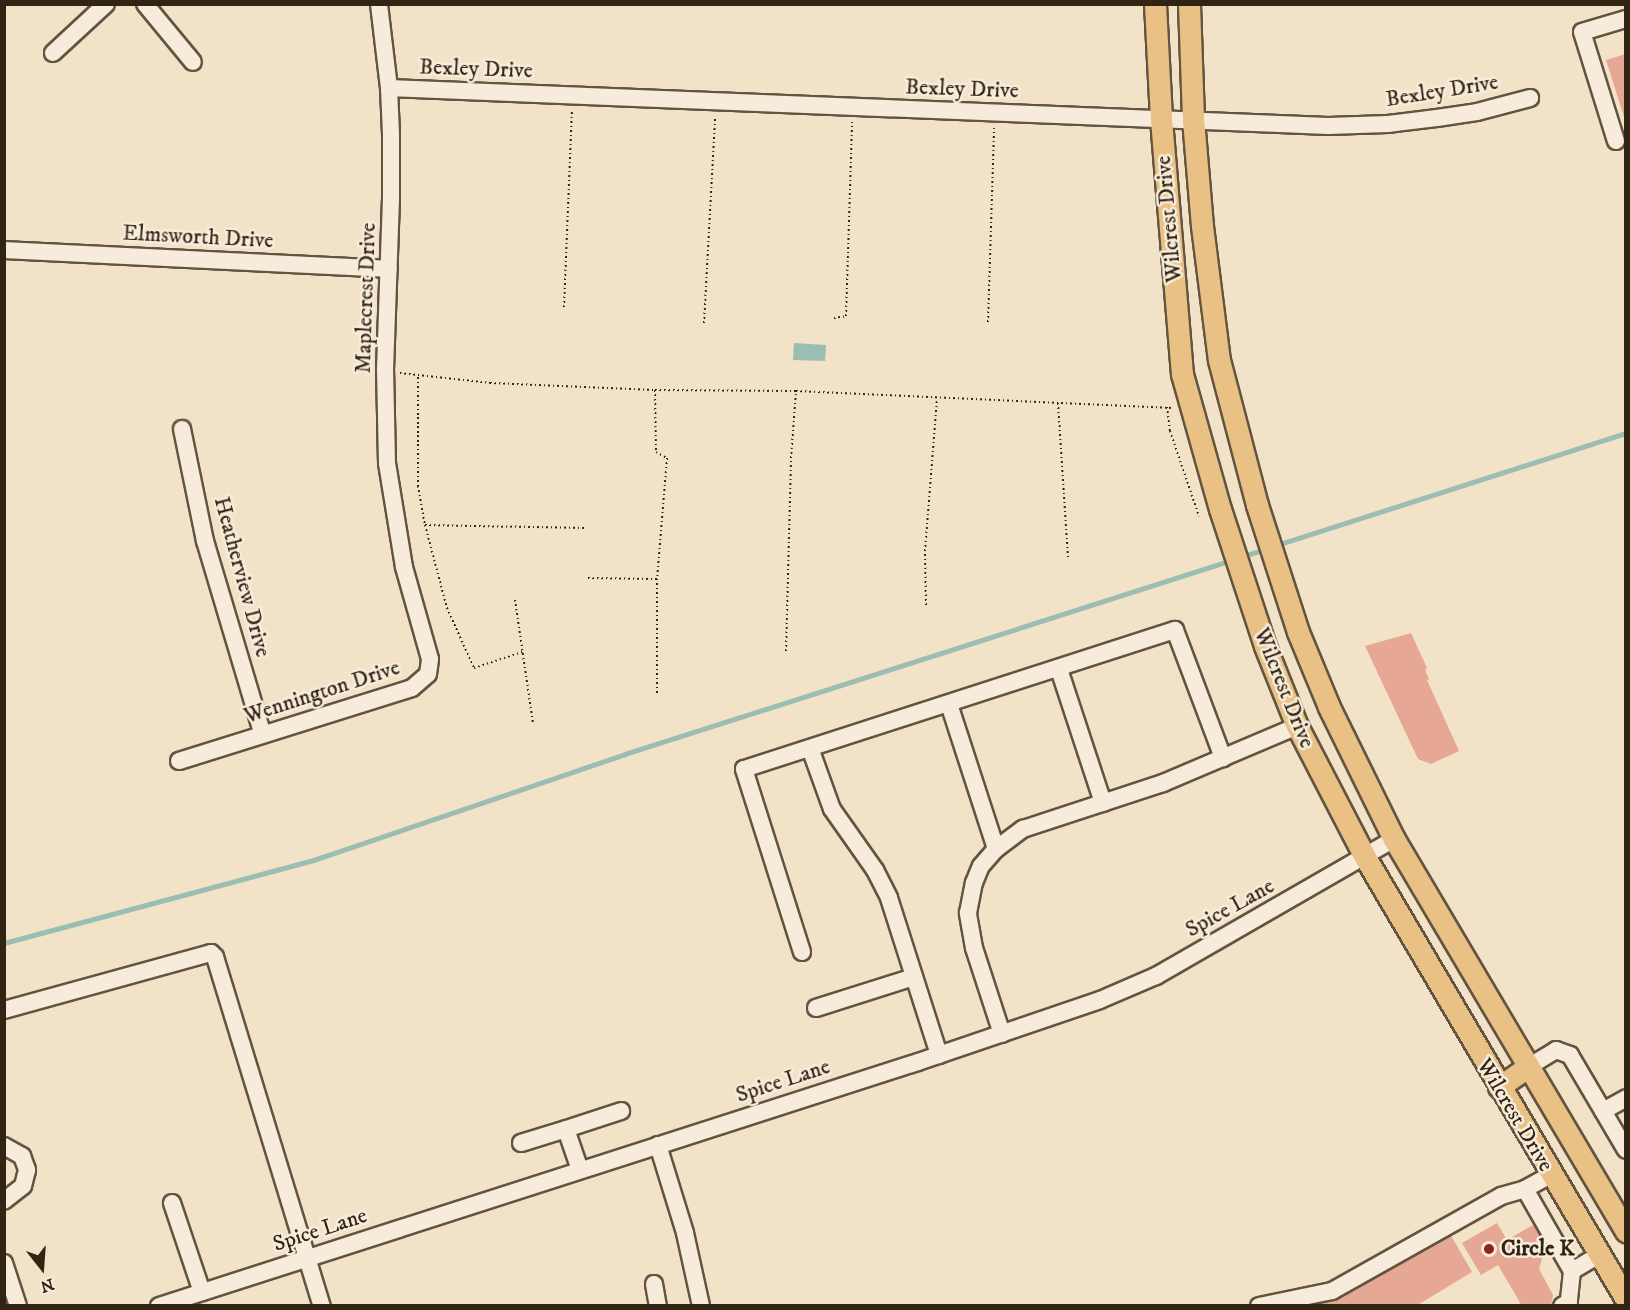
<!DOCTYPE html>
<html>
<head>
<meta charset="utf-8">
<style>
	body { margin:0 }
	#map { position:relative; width:1630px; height:1310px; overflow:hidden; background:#f2e2c8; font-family:"IM FELL DW Pica",serif }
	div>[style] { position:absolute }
	.water>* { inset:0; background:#9bbeb2 }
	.stream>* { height:4.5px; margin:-2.25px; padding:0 2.25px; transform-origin:2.25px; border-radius:2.25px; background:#9bbeb2 }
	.building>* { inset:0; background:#e6a795 }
	.path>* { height:2px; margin-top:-1px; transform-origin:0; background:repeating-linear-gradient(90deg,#322413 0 1.5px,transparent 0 4.5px) }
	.roads { filter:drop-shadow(2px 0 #625440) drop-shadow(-2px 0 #625440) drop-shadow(0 2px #625440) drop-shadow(0 -2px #625440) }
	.minor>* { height:16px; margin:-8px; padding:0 8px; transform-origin:8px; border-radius:8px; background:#f7ecdb }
	.major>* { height:21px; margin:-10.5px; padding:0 10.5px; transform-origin:10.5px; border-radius:10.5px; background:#e9c184 }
	.dots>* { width:16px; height:16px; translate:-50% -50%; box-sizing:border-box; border:3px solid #f7ecdb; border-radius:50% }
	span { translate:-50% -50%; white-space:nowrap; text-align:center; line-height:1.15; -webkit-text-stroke:5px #f7ecdb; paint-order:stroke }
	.street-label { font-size:22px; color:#322413 }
	.poi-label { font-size:22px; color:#322413; font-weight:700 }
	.left { translate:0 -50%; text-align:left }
	.frame { position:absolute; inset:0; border:6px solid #322413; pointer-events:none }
	.north { position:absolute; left:12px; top:1238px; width:60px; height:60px; -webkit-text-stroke:4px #f7ecdb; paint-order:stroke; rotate:163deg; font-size:16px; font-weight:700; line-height:24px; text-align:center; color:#322413 }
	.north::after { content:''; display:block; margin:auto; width:21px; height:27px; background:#322413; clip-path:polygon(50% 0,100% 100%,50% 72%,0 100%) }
</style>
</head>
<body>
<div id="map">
	<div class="water">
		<div style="clip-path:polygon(794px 343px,826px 345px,825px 361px,793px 360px)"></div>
	</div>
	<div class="stream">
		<div style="left:1277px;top:545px;width:367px;rotate:-17.8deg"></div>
		<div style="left:1243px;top:556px;width:24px;rotate:-17deg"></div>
		<div style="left:4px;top:943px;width:321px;rotate:-15deg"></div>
		<div style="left:314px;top:860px;width:329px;rotate:-18.8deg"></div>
		<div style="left:625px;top:754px;width:637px;rotate:-17.72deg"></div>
	</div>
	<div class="building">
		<div style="clip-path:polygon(1626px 54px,1626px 120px,1625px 120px,1606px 60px)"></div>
		<div style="clip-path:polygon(1411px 633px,1427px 668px,1425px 670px,1429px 679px,1427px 680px,1459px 751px,1431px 764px,1418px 759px,1365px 646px)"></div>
		<div style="clip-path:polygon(1497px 1223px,1507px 1240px,1533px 1225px,1541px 1227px,1551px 1246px,1549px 1254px,1542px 1258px,1539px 1269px,1553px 1295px,1551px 1306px,1522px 1306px,1498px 1265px,1481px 1275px,1462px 1243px)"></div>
		<div style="clip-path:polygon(1450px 1234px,1472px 1272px,1416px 1306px,1298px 1306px)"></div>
	</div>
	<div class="path">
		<div style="left:564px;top:307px;width:198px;rotate:-87.7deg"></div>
		<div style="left:834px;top:318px;width:12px;rotate:-9deg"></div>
		<div style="left:846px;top:316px;width:194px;rotate:-88.2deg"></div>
		<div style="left:988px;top:322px;width:194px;rotate:-88.2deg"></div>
		<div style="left:704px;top:323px;width:205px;rotate:-86.9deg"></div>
		<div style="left:400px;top:373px;width:91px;rotate:6.3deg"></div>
		<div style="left:490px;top:383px;width:165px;rotate:2.4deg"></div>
		<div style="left:655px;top:390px;width:141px;rotate:0.4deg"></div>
		<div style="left:796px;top:391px;width:377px;rotate:2.6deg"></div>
		<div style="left:418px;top:377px;width:109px;rotate:90deg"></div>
		<div style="left:418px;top:486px;width:40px;rotate:80deg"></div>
		<div style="left:425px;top:525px;width:86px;rotate:75.2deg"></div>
		<div style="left:447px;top:608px;width:66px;rotate:65.8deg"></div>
		<div style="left:474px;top:668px;width:51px;rotate:-18.4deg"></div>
		<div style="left:655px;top:390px;width:62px;rotate:89.1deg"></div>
		<div style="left:656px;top:452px;width:13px;rotate:29deg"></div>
		<div style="left:667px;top:458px;width:121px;rotate:94.7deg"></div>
		<div style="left:657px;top:579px;width:114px;rotate:90deg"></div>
		<div style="left:1058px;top:403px;width:156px;rotate:86.3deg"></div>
		<div style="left:1167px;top:407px;width:24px;rotate:83deg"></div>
		<div style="left:1170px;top:431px;width:90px;rotate:71.2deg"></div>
		<div style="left:425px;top:525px;width:162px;rotate:1.1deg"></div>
		<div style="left:588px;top:578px;width:69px;rotate:0.8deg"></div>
		<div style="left:515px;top:600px;width:124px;rotate:81.7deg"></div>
		<div style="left:926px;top:605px;width:54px;rotate:-91.1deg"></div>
		<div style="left:925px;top:551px;width:152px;rotate:-85.5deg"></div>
		<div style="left:786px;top:651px;width:193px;rotate:-88.5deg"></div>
		<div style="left:791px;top:458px;width:67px;rotate:-85.7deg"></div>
	</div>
	<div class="roads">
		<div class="minor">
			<div style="left:145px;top:4px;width:75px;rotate:50.4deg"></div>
			<div style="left:53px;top:53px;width:72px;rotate:-42.8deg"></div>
			<div style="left:389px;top:88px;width:940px;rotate:2.32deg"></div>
			<div style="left:1328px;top:126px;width:60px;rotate:-1.9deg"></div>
			<div style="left:1388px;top:124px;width:49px;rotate:-7deg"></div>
			<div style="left:1437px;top:118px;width:40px;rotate:-8.5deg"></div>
			<div style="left:1477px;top:112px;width:55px;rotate:-14.8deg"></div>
			<div style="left:1616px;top:141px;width:114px;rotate:-107.3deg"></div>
			<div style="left:1582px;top:32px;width:46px;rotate:-16.5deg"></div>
			<div style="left:4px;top:250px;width:385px;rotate:2.8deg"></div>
			<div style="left:182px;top:429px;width:114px;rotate:78.4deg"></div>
			<div style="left:205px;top:541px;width:202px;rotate:73.4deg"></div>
			<div style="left:1059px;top:669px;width:141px;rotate:71.8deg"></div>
			<div style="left:949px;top:704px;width:152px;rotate:72deg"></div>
			<div style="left:810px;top:748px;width:65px;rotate:70.2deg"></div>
			<div style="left:832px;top:809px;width:75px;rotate:54.8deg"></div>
			<div style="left:875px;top:870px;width:31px;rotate:63deg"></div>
			<div style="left:889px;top:898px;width:165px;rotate:72.3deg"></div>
			<div style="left:179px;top:761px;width:244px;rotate:-17.4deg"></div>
			<div style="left:412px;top:688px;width:21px;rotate:-41deg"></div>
			<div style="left:428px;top:674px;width:15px;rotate:-82deg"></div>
			<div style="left:430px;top:659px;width:96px;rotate:-105.8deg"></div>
			<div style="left:404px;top:567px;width:105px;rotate:-99.3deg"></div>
			<div style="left:387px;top:463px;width:93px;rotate:-91.2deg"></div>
			<div style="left:385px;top:370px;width:171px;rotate:-88deg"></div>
			<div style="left:391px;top:199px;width:65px;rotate:-90deg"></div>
			<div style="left:391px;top:134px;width:46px;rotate:-92.5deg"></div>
			<div style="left:389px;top:88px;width:85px;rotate:-96.8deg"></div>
			<div style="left:802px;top:952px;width:192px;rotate:-107.6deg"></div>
			<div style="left:744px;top:769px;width:453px;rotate:-17.9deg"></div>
			<div style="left:1175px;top:630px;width:137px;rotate:69.4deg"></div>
			<div style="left:816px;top:1008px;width:103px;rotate:-17.6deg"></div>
			<div style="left:4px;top:1010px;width:215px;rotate:-15.4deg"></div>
			<div style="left:211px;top:953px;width:6px;rotate:45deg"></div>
			<div style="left:215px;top:957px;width:365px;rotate:73deg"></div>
			<div style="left:1002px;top:1034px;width:90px;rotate:-108deg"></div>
			<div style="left:974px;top:948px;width:36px;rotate:-100deg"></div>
			<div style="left:968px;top:913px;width:31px;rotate:-79deg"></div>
			<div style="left:974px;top:883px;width:18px;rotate:-68deg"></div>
			<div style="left:981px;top:866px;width:23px;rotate:-49deg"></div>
			<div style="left:996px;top:849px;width:34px;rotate:-37deg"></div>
			<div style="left:1023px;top:829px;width:147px;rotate:-18.2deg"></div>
			<div style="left:1163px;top:783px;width:146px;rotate:-23deg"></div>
			<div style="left:1528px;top:1067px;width:33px;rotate:-31deg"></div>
			<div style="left:1556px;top:1050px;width:15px;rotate:20deg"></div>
			<div style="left:1570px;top:1055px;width:110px;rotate:59.5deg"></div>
			<div style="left:1603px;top:1111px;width:26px;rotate:-29deg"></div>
			<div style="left:521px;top:1143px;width:47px;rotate:-17.3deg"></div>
			<div style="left:658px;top:1145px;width:92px;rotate:72.9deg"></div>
			<div style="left:685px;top:1233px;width:75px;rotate:77.6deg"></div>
			<div style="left:4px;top:1146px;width:21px;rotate:29deg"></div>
			<div style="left:22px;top:1156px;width:15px;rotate:70deg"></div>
			<div style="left:27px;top:1170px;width:16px;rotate:104deg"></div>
			<div style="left:23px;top:1186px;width:24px;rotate:142deg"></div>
			<div style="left:580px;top:1170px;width:43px;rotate:-108.9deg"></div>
			<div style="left:566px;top:1129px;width:58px;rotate:-18.1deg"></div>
			<div style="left:1525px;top:1189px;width:95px;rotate:60.2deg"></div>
			<div style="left:1572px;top:1271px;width:31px;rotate:96deg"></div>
			<div style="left:1569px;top:1302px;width:8px;rotate:150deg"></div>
			<div style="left:172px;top:1203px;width:94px;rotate:71.4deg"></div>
			<div style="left:4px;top:1263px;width:45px;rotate:72deg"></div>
			<div style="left:1572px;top:1271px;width:31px;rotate:-31deg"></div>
			<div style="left:654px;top:1284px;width:22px;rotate:80deg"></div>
			<div style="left:159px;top:1306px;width:797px;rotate:-17.82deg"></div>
			<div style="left:918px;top:1062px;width:192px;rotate:-18.8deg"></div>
			<div style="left:1100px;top:1000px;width:61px;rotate:-23.2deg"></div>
			<div style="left:1156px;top:976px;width:275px;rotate:-29.9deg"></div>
			<div style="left:1259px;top:1306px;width:75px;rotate:-11.6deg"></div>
			<div style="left:1332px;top:1291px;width:194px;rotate:-29.3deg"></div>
			<div style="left:1501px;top:1196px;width:25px;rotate:-16deg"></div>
			<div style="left:1525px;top:1189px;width:29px;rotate:-29deg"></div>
		</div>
		<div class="major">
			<div style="left:1155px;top:4px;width:115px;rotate:87deg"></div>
			<div style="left:1161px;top:119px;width:256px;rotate:85.3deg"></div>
			<div style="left:1182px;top:374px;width:140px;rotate:74.3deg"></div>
			<div style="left:1220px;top:509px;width:144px;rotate:71.8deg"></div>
			<div style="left:1265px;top:646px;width:86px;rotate:68.2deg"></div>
			<div style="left:1297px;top:726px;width:148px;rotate:62.6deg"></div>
			<div style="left:1365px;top:857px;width:513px;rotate:59.44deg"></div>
			<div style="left:1189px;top:4px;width:115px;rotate:88deg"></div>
			<div style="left:1193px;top:119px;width:107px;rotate:85.2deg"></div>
			<div style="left:1202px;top:226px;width:135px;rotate:82.8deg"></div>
			<div style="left:1219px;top:360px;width:150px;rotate:75.3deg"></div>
			<div style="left:1257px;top:505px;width:133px;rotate:72.1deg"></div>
			<div style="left:1298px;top:632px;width:81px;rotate:67.5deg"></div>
			<div style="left:1329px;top:707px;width:147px;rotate:63.8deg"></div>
			<div style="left:1394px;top:839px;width:456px;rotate:59.4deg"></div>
			<div style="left:1499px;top:1087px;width:35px;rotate:-35deg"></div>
		</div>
	</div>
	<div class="dots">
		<div style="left:1489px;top:1249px;background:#8f2418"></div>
	</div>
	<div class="street-label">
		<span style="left:476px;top:69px;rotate:2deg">Bexley Drive</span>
		<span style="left:962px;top:89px;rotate:2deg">Bexley Drive</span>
		<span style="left:1442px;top:91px;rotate:-9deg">Bexley Drive</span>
		<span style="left:1169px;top:219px;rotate:-95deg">Wilcrest Drive</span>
		<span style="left:198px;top:237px;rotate:3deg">Elmsworth Drive</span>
		<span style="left:366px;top:298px;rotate:-88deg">Maplecrest Drive</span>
		<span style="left:242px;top:577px;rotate:75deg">Heatherview Drive</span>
		<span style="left:1284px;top:688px;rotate:68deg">Wilcrest Drive</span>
		<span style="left:322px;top:692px;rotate:-18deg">Wennington Drive</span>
		<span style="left:1230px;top:908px;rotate:-29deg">Spice Lane</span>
		<span style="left:783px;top:1081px;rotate:-18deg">Spice Lane</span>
		<span style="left:1515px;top:1115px;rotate:59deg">Wilcrest Drive</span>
		<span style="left:320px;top:1230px;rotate:-18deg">Spice Lane</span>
	</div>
	<div class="poi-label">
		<span class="left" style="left:1501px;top:1249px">Circle K</span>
	</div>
	<div class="frame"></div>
	<div class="north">N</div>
</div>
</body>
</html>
